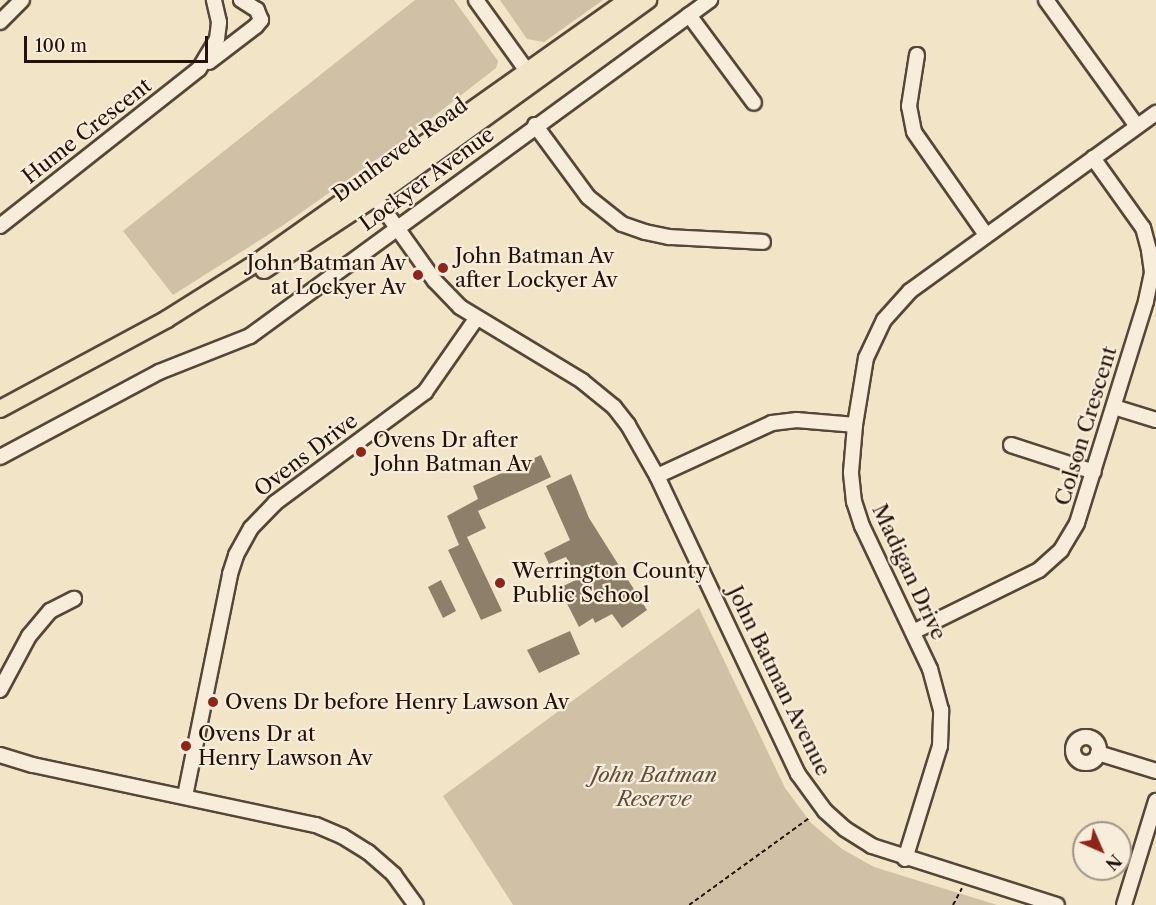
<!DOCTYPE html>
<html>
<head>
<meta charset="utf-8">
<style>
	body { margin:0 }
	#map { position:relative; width:1156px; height:905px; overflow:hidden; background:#f2e4c6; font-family:"Libre Caslon Text",serif }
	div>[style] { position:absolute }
	.green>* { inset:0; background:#cfc0a6 }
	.building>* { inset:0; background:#8e7f6a }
	.path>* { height:2px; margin-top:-1px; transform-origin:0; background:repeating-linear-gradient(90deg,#221207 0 4.5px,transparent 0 7.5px) }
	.roads { filter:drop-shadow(2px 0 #564637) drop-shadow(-2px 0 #564637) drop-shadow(0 2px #564637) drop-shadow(0 -2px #564637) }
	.minor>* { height:14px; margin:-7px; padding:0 7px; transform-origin:7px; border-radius:7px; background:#f7edda }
	.minor>.ring { margin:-7px; padding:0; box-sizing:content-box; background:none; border:14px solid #f7edda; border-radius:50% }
	.major>* { height:16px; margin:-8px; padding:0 8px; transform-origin:8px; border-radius:8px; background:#f2e4c6 }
	.dots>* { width:16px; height:16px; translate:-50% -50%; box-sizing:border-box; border:3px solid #f7edda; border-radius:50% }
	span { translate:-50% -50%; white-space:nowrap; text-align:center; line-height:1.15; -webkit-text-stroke:4.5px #f7edda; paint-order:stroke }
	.street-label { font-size:21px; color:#221207 }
	.poi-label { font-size:21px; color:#221207 }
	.left { translate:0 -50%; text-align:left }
	.right { translate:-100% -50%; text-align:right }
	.park-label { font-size:21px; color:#5f4f3f; font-style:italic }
	.north { position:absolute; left:1072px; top:821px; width:60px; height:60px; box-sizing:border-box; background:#f7edda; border:2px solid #a29586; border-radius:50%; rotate:135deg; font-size:16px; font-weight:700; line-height:24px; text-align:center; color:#221207 }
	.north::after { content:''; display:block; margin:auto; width:21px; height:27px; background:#8f2418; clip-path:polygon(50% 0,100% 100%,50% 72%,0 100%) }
	.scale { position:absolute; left:24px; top:36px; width:184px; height:27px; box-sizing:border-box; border:3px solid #221207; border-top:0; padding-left:8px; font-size:18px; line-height:21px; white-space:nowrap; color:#221207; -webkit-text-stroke:4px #f7edda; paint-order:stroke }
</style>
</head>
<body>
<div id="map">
	<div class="green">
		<div style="clip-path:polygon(415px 0,454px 0,498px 61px,496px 68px,397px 145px,282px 226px,173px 295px,123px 231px)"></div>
		<div style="clip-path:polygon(500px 0,603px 0,544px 42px,527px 39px)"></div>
		<div style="clip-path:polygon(699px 608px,785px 788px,811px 823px,842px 849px,874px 867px,997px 905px,513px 905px,443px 796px)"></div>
	</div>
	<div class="building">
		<div style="clip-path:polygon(541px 455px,551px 477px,478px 511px,486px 528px,467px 537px,502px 611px,481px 620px,448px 550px,459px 545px,447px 516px,478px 499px,473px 486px)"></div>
		<div style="clip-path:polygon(571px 474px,589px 518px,647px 610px,622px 628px,612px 614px,595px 623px,593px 618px,579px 627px,559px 588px,578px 579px,566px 557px,549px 564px,544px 553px,570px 540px,546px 486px)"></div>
		<div style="clip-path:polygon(441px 580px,456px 611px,443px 618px,428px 587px)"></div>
		<div style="clip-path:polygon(570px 631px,580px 654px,539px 673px,527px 650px)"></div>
	</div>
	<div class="path">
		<div style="left:689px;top:905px;width:148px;rotate:-35.9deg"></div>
		<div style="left:953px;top:905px;width:19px;rotate:-62deg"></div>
	</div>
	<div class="roads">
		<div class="minor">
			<div style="left:476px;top:0;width:87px;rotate:54.3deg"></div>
			<div style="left:1046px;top:0;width:155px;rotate:54.2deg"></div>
			<div style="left:689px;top:15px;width:109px;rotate:53.5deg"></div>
			<div style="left:0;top:22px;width:31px;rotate:-45deg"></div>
			<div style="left:917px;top:55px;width:52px;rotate:98.9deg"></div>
			<div style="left:909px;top:106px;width:26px;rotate:79deg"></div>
			<div style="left:914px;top:132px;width:126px;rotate:55deg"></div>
			<div style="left:209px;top:62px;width:59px;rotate:-37.5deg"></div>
			<div style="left:256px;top:26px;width:8px;rotate:-50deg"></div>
			<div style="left:261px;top:20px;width:11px;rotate:-112deg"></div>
			<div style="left:257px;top:10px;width:19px;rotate:-148deg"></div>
			<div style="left:535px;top:125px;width:89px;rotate:53.6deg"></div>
			<div style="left:588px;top:197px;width:43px;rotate:38.5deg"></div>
			<div style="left:622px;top:224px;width:24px;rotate:19deg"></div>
			<div style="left:645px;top:232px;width:25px;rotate:12deg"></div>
			<div style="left:669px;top:237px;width:94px;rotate:3deg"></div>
			<div style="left:375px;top:197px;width:103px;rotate:54.5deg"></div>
			<div style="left:435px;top:281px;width:36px;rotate:46deg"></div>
			<div style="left:460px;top:307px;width:143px;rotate:31.2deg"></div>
			<div style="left:582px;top:381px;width:41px;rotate:39.1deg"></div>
			<div style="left:614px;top:407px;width:23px;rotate:52deg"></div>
			<div style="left:628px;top:425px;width:59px;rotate:60.4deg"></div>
			<div style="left:657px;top:476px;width:330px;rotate:64.7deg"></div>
			<div style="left:798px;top:774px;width:46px;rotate:53.9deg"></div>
			<div style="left:825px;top:811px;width:27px;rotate:42deg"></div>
			<div style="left:845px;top:829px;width:32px;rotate:32deg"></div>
			<div style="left:872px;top:846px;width:194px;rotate:17.7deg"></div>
			<div style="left:0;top:226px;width:253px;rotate:-38.3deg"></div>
			<div style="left:199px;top:69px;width:35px;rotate:-59deg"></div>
			<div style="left:217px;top:39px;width:17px;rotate:-83deg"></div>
			<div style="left:219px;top:22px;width:23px;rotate:-103deg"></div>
			<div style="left:1114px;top:407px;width:44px;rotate:17.2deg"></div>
			<div style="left:1011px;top:445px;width:87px;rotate:18deg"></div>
			<div style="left:0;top:457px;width:180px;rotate:-28.1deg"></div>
			<div style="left:159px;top:372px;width:98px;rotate:-21.6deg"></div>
			<div style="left:250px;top:336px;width:570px;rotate:-36.15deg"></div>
			<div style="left:657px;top:476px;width:127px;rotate:-24.7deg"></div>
			<div style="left:772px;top:423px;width:25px;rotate:-7deg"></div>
			<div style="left:797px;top:420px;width:58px;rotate:4.9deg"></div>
			<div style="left:913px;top:632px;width:140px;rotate:-26.2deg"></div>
			<div style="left:1039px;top:570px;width:30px;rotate:-42deg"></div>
			<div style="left:1061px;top:550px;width:31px;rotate:-59deg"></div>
			<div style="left:1077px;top:523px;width:232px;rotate:-72.7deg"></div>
			<div style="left:1146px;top:301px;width:30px;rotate:-78deg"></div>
			<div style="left:1152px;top:272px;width:22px;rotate:-98deg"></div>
			<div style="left:1149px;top:250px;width:23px;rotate:-105deg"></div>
			<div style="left:1143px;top:228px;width:86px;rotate:-125.5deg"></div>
			<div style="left:0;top:690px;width:61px;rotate:-61.8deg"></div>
			<div style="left:29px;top:636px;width:33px;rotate:-50deg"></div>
			<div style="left:50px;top:611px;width:27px;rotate:-27deg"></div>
			<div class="ring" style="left:1073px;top:737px;width:12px;height:12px"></div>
			<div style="left:1098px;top:753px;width:61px;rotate:17.2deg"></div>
			<div style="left:0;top:755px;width:34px;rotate:17deg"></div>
			<div style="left:33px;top:765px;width:289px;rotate:12deg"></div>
			<div style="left:316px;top:825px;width:28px;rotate:23deg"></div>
			<div style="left:342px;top:836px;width:31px;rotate:32deg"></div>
			<div style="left:368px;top:852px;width:35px;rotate:41deg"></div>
			<div style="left:394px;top:875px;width:37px;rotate:54deg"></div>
			<div style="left:185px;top:796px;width:227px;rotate:-78.5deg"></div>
			<div style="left:230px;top:574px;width:20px;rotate:-72deg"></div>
			<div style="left:236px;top:555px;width:31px;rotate:-61deg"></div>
			<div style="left:251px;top:528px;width:35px;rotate:-46deg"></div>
			<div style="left:275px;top:503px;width:187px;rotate:-36.5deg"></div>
			<div style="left:425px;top:392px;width:89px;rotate:-55.1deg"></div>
			<div style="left:905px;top:859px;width:118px;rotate:-72.8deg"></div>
			<div style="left:940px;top:746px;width:36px;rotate:-88deg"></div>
			<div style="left:941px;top:710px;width:42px;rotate:-105deg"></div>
			<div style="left:930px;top:669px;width:158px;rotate:-115.4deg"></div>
			<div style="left:862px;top:526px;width:25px;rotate:-108deg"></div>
			<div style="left:854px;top:502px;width:30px;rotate:-96deg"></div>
			<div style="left:851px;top:472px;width:47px;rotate:-85.1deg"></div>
			<div style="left:855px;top:425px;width:68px;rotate:-80.7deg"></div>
			<div style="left:866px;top:358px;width:42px;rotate:-64.7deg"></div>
			<div style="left:884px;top:320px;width:39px;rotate:-48deg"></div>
			<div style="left:910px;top:291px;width:304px;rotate:-35.9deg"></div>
			<div style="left:1124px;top:905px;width:109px;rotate:-72.9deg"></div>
		</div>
		<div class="major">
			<div style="left:264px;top:270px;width:133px;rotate:-33.3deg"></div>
			<div style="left:375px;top:197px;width:337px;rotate:-35.8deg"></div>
			<div style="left:0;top:409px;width:190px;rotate:-28.3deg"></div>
			<div style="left:167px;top:319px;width:109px;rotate:-32.2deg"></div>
			<div style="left:259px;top:261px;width:452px;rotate:-35.3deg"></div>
		</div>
	</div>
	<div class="dots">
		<div style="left:443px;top:268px;background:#8f2418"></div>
		<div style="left:418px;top:275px;background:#8f2418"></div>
		<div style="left:361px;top:452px;background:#8f2418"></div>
		<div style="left:500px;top:583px;background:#8f2418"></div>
		<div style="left:213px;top:702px;background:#8f2418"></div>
		<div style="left:186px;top:746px;background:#8f2418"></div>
	</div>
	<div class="street-label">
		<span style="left:87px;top:131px;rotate:-38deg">Hume Crescent</span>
		<span style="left:400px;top:150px;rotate:-36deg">Dunheved Road</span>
		<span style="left:427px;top:179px;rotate:-36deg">Lockyer Avenue</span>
		<span style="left:1086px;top:426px;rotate:-73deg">Colson Crescent</span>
		<span style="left:306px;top:455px;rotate:-37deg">Ovens Drive</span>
		<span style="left:909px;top:572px;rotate:65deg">Madigan Drive</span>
		<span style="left:779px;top:681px;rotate:64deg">John Batman Avenue</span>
	</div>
	<div class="poi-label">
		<span class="left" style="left:455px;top:268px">John Batman Av<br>after Lockyer Av</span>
		<span class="right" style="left:406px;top:275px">John Batman Av<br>at Lockyer Av</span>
		<span class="left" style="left:373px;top:452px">Ovens Dr after<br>John Batman Av</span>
		<span class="left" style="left:512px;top:583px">Werrington County<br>Public School</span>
		<span class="left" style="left:225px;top:702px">Ovens Dr before Henry Lawson Av</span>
		<span class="left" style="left:198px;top:746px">Ovens Dr at<br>Henry Lawson Av</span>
	</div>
	<div class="park-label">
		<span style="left:654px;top:787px">John Batman<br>Reserve</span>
	</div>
	<div class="north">N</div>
	<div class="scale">100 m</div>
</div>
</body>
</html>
